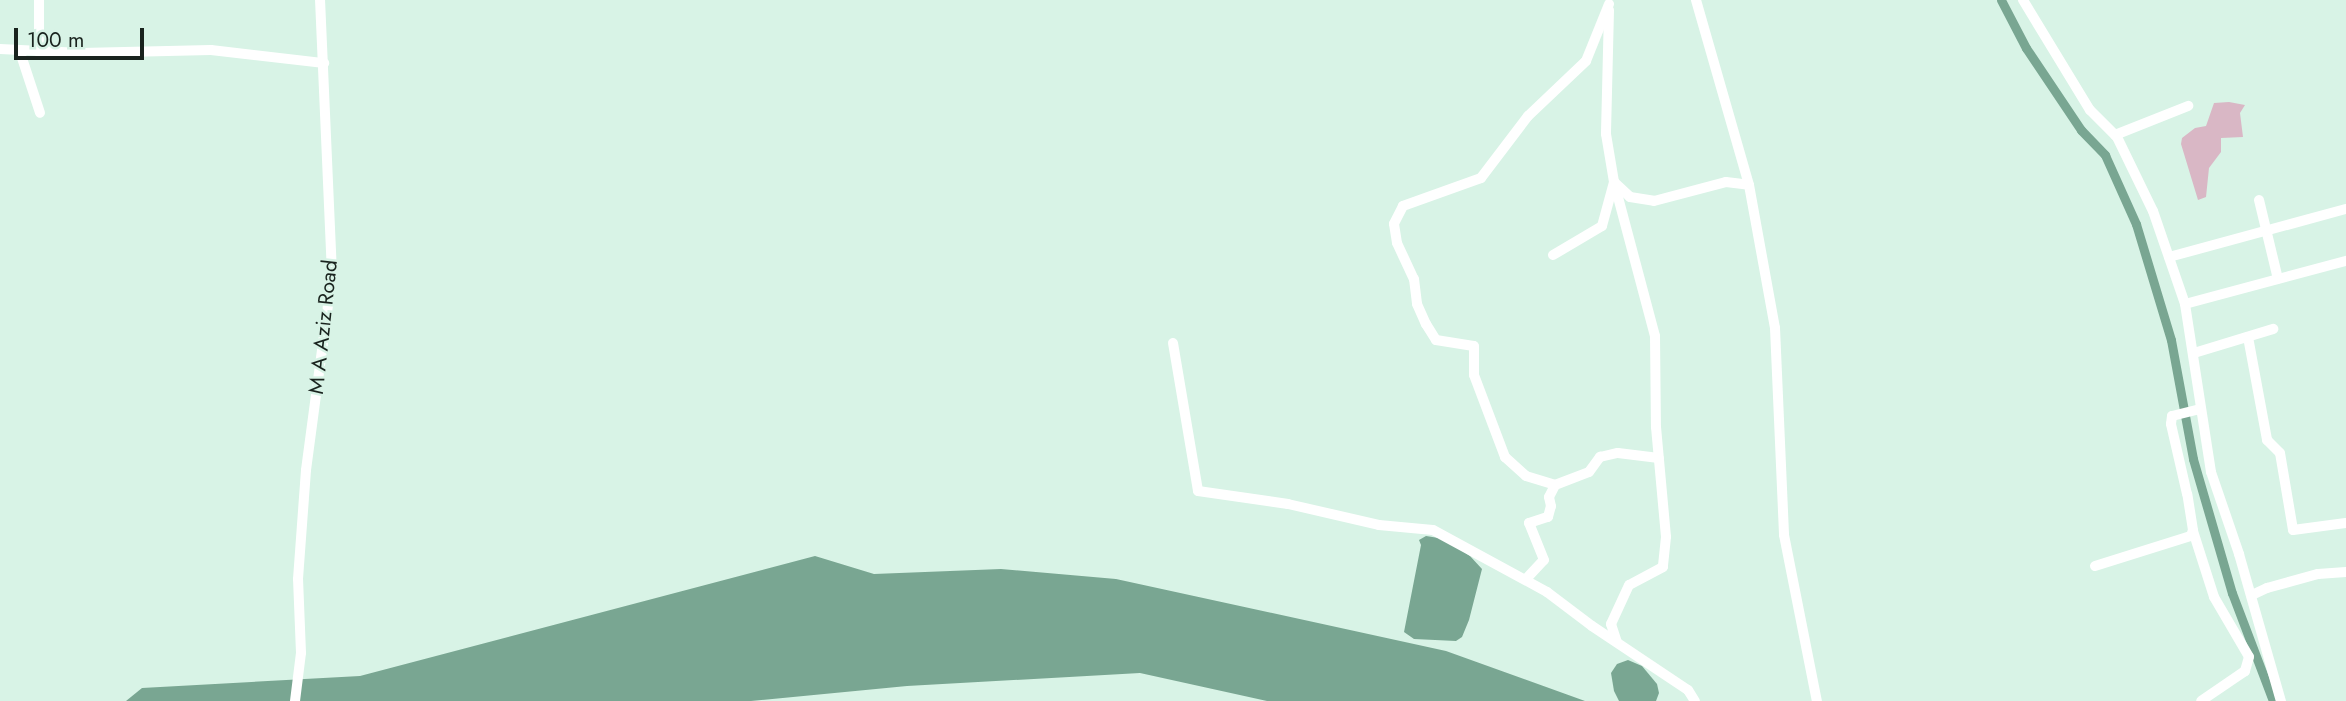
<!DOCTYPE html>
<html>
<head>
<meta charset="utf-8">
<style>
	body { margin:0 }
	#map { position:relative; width:2346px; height:701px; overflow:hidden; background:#d8f3e6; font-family:Jost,sans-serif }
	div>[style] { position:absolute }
	.green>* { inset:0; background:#d9b7c5 }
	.water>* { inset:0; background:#79a692 }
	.canal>* { height:9px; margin:-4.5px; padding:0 4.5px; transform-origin:4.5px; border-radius:4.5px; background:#79a692 }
	.street>* { height:10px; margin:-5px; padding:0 5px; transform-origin:5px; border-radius:5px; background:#fff }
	span { translate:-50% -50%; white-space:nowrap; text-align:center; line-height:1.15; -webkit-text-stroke:5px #d8f3e6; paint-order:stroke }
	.street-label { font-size:21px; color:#19231e }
	.scale { position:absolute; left:14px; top:28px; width:130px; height:32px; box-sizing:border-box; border:4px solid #19231e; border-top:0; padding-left:9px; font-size:21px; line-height:24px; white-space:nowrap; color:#19231e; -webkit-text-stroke:5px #d8f3e6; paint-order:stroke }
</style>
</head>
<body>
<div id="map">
	<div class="green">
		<div style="clip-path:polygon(2229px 102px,2245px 105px,2240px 113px,2243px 137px,2221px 138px,2221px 152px,2209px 168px,2206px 197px,2198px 200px,2181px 144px,2182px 138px,2195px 128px,2206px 126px,2214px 103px)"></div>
	</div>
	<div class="water">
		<div style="clip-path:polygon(1426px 536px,1445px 539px,1470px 556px,1482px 569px,1469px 620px,1462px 637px,1456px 641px,1414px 639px,1404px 632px,1421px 545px,1419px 540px)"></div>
		<div style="clip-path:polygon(815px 556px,874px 574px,1001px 569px,1116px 579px,1446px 651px,1585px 701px,1267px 701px,1140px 673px,907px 686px,751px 701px,126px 701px,142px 688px,360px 676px)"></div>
		<div style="clip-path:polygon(1628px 660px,1642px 666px,1657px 684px,1659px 693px,1656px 701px,1619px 701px,1614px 691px,1611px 673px,1617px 664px)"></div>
	</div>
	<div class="canal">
		<div style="left:2001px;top:0;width:54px;rotate:62.5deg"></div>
		<div style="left:2026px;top:48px;width:99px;rotate:56.1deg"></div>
		<div style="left:2081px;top:130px;width:35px;rotate:46deg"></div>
		<div style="left:2105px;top:155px;width:76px;rotate:65.8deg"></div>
		<div style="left:2136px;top:224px;width:121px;rotate:73.2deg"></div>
		<div style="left:2171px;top:340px;width:121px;rotate:79.5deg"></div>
		<div style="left:2193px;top:459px;width:140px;rotate:73.8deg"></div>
		<div style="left:2232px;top:593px;width:116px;rotate:69.2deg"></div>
	</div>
	<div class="street">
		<div style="left:39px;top:0;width:52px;rotate:90deg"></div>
		<div style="left:1696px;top:0;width:192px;rotate:74deg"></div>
		<div style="left:1749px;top:185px;width:145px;rotate:79.7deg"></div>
		<div style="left:1775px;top:328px;width:207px;rotate:87.5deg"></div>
		<div style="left:1784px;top:535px;width:169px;rotate:78.8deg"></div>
		<div style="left:2023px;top:0;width:129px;rotate:58.7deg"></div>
		<div style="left:2090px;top:110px;width:38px;rotate:45deg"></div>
		<div style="left:2117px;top:137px;width:82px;rotate:64.1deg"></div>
		<div style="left:2153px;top:211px;width:98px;rotate:71deg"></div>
		<div style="left:2185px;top:304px;width:170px;rotate:81.2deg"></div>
		<div style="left:2211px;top:472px;width:87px;rotate:71.1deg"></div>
		<div style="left:2239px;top:554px;width:153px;rotate:74.1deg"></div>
		<div style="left:1609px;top:4px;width:61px;rotate:112deg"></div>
		<div style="left:1586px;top:61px;width:80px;rotate:136.5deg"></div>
		<div style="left:1528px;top:116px;width:78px;rotate:127.2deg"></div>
		<div style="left:1481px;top:178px;width:83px;rotate:160.3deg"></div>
		<div style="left:1403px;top:206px;width:20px;rotate:117deg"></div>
		<div style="left:1394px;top:224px;width:19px;rotate:81deg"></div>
		<div style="left:1397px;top:243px;width:40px;rotate:65deg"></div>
		<div style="left:1414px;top:279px;width:25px;rotate:83deg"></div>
		<div style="left:1417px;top:304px;width:22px;rotate:66deg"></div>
		<div style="left:1426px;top:324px;width:19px;rotate:58deg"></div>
		<div style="left:1436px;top:340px;width:38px;rotate:9deg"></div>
		<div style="left:1474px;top:346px;width:29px;rotate:90deg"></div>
		<div style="left:1474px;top:375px;width:88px;rotate:69.3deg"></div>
		<div style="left:1505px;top:457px;width:28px;rotate:42deg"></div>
		<div style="left:1526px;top:476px;width:30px;rotate:17deg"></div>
		<div style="left:1555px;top:485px;width:36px;rotate:-21deg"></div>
		<div style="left:1589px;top:472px;width:19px;rotate:-54deg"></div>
		<div style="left:1600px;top:457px;width:18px;rotate:-13deg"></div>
		<div style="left:1618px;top:453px;width:41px;rotate:7deg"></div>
		<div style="left:1609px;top:10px;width:124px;rotate:91.4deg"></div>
		<div style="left:1606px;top:134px;width:49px;rotate:80.5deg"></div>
		<div style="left:1614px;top:182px;width:159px;rotate:75.1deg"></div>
		<div style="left:1655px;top:336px;width:91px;rotate:89.4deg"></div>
		<div style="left:1656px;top:427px;width:110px;rotate:84.8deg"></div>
		<div style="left:1666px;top:537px;width:30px;rotate:96deg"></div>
		<div style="left:1663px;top:567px;width:38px;rotate:152deg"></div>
		<div style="left:1629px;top:585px;width:43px;rotate:114.8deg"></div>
		<div style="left:1611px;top:624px;width:19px;rotate:72deg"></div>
		<div style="left:0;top:49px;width:81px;rotate:2.8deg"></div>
		<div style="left:81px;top:53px;width:130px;rotate:-1.3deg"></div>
		<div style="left:211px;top:50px;width:114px;rotate:6.6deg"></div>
		<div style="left:20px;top:52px;width:64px;rotate:71.8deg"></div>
		<div style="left:2115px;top:135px;width:79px;rotate:-21.7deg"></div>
		<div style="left:2259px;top:200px;width:81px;rotate:76.5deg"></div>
		<div style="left:1553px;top:255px;width:57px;rotate:-30.6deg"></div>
		<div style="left:1602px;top:226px;width:46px;rotate:-74.7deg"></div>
		<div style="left:1614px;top:182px;width:22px;rotate:43deg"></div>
		<div style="left:1630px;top:197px;width:24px;rotate:9deg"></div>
		<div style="left:1654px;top:201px;width:74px;rotate:-14.8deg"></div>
		<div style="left:1726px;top:182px;width:23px;rotate:7deg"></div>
		<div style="left:2169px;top:257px;width:183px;rotate:-15.2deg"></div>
		<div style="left:2185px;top:304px;width:167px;rotate:-15deg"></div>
		<div style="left:2248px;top:337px;width:105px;rotate:79.5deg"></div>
		<div style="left:2267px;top:440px;width:18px;rotate:45deg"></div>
		<div style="left:2280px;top:453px;width:78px;rotate:80.4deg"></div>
		<div style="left:2293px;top:530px;width:53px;rotate:-7.5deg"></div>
		<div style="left:1173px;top:343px;width:150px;rotate:80.4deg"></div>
		<div style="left:1198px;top:491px;width:91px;rotate:8.2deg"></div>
		<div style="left:1288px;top:504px;width:93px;rotate:13deg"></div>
		<div style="left:1379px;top:525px;width:54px;rotate:5.3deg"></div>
		<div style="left:1433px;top:530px;width:130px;rotate:28.5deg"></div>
		<div style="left:1547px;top:592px;width:56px;rotate:37.1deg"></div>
		<div style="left:1592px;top:626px;width:115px;rotate:33.7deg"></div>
		<div style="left:1688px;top:690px;width:13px;rotate:58deg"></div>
		<div style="left:2194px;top:353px;width:83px;rotate:-16.9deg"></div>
		<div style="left:2193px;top:531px;width:69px;rotate:72.3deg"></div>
		<div style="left:2214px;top:597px;width:69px;rotate:59.7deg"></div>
		<div style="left:2249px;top:657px;width:15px;rotate:106deg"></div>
		<div style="left:2245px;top:671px;width:53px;rotate:145.7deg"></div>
		<div style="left:2095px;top:566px;width:101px;rotate:-17.4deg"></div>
		<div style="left:2191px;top:536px;width:6px;rotate:-72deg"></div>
		<div style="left:2193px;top:530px;width:36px;rotate:-99deg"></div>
		<div style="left:2187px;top:494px;width:72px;rotate:-102.9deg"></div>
		<div style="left:2171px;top:424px;width:8px;rotate:-83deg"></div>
		<div style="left:2172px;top:416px;width:29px;rotate:-14deg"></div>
		<div style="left:1526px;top:579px;width:26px;rotate:-47deg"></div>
		<div style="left:1544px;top:560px;width:40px;rotate:-112deg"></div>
		<div style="left:1529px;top:523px;width:20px;rotate:-18deg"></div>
		<div style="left:1548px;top:517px;width:11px;rotate:-75deg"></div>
		<div style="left:1551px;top:506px;width:9px;rotate:-103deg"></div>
		<div style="left:1549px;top:497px;width:13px;rotate:-63deg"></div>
		<div style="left:2252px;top:595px;width:17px;rotate:-25deg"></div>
		<div style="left:2267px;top:588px;width:53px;rotate:-15.4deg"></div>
		<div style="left:2318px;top:574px;width:28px;rotate:-4deg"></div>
		<div style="left:295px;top:701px;width:48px;rotate:-82.9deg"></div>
		<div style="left:301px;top:653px;width:74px;rotate:-92.3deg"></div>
		<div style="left:298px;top:579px;width:109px;rotate:-85.8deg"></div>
		<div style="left:306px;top:470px;width:198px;rotate:-82.4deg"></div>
		<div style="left:332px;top:274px;width:274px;rotate:-92.5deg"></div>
	</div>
	<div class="street-label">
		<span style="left:323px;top:327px;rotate:-84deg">M A Aziz Road</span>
	</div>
	<div class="scale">100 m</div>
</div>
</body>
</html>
